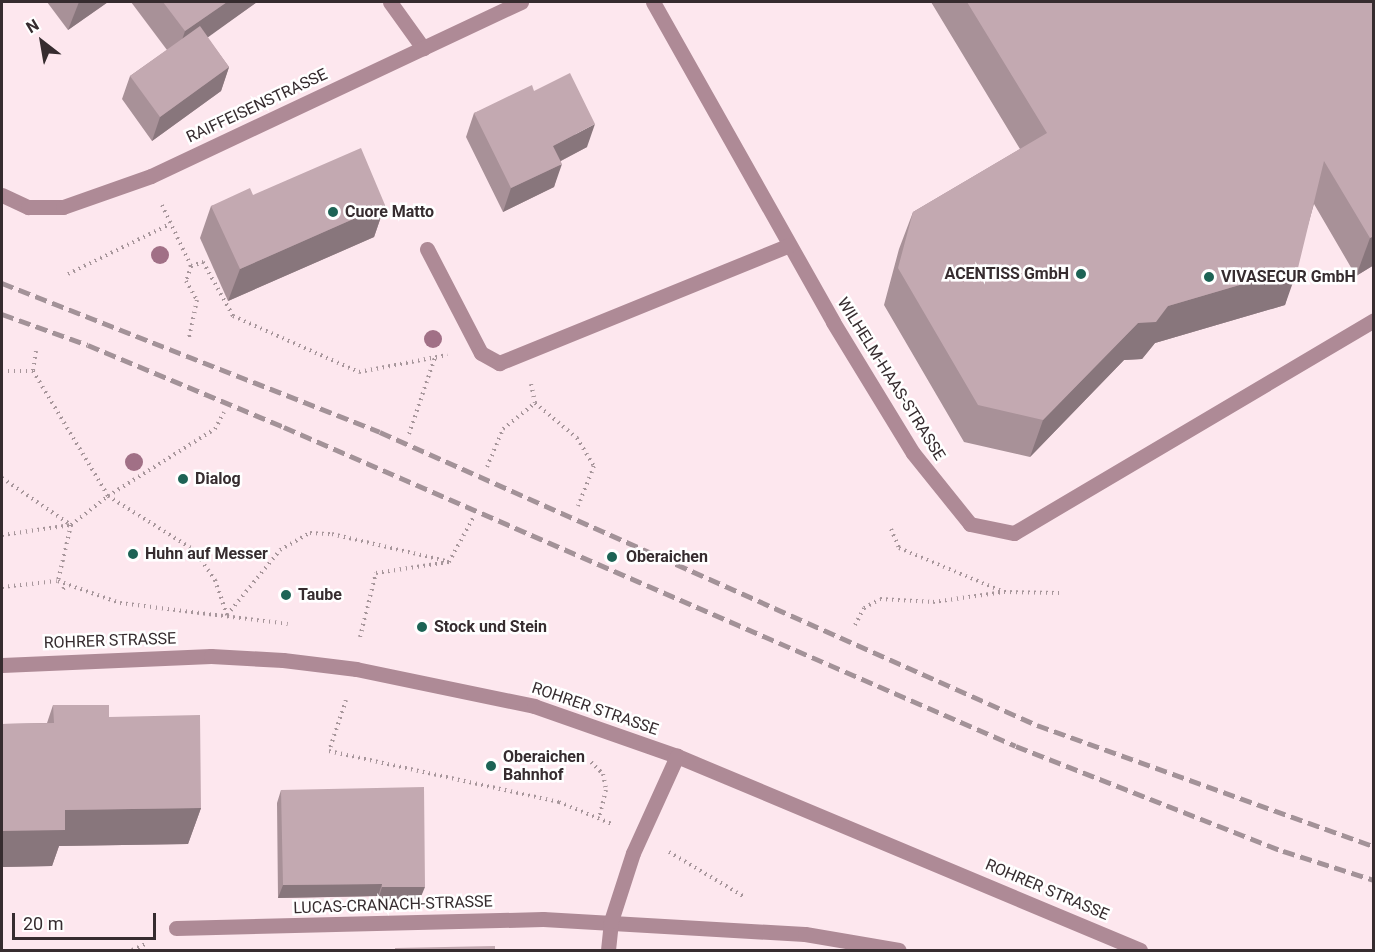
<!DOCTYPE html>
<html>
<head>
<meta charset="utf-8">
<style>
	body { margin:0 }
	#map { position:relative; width:1375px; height:952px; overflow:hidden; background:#fde7ee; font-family:Roboto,sans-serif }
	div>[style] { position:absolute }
	.path>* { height:4px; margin-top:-2px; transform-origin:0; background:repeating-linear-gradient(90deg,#a7969b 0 1.5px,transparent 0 6px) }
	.minor>* { height:15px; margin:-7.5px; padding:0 7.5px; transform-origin:7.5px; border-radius:7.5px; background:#ae8a96 }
	.rail>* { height:4.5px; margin-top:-2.25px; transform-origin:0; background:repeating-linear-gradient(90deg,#a39298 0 12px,transparent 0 18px) }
	.trees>* { width:18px; height:18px; margin:-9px; border-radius:50%; background:#a17086 }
	.wall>* { inset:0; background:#a89198 }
	.shaded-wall>* { inset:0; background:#88767c }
	.building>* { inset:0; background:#c3a9b1 }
	.dots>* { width:16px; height:16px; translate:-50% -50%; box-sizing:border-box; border:3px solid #fff; border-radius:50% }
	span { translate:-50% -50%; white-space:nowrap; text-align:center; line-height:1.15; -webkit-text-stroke:5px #fff; paint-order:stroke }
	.street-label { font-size:16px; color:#362c2f }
	.poi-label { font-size:16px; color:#362c2f; font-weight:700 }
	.left { translate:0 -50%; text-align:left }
	.right { translate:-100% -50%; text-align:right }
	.frame { position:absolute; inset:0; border:3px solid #362c2f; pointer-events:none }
	.north { position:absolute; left:12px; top:12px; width:60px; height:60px; -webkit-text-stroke:4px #fff; paint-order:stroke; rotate:329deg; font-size:16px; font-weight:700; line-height:24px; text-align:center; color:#362c2f }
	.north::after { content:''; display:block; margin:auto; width:21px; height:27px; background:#362c2f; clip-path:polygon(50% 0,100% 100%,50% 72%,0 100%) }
	.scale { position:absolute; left:12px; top:913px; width:144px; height:27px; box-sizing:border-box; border:3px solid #362c2f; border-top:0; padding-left:8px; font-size:18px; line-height:21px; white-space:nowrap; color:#362c2f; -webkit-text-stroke:4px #fff; paint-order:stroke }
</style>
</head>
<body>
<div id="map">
	<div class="path">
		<div style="left:162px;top:205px;width:68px;rotate:64.6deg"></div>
		<div style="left:191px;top:266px;width:16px;rotate:108deg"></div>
		<div style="left:186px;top:281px;width:22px;rotate:60deg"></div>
		<div style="left:197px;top:300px;width:38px;rotate:102deg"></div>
		<div style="left:191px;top:266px;width:13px;rotate:-18deg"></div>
		<div style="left:203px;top:262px;width:62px;rotate:60.9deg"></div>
		<div style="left:233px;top:316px;width:138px;rotate:24deg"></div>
		<div style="left:359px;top:372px;width:90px;rotate:-10.9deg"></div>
		<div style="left:68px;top:274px;width:114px;rotate:-26.1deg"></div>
		<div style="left:36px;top:351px;width:20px;rotate:99deg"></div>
		<div style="left:33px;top:371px;width:146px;rotate:59deg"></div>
		<div style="left:108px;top:496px;width:102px;rotate:32.1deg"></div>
		<div style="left:194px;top:550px;width:37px;rotate:55deg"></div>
		<div style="left:215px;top:580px;width:37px;rotate:71deg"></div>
		<div style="left:227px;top:615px;width:84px;rotate:-50.8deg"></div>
		<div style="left:280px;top:550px;width:34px;rotate:-30deg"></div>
		<div style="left:310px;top:533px;width:22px;rotate:3deg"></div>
		<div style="left:332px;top:534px;width:117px;rotate:13.3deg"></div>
		<div style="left:2px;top:371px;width:31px"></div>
		<div style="left:531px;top:384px;width:19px;rotate:78deg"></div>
		<div style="left:535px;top:403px;width:55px;rotate:39.8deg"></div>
		<div style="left:577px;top:438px;width:33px;rotate:59deg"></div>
		<div style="left:594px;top:466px;width:43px;rotate:111.8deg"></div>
		<div style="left:409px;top:434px;width:81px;rotate:-71.3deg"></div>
		<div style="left:487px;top:467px;width:41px;rotate:-67.2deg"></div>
		<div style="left:503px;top:429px;width:41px;rotate:-39.1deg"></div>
		<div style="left:2px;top:478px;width:83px;rotate:34.3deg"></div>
		<div style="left:71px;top:525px;width:57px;rotate:103.1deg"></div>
		<div style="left:58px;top:581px;width:66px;rotate:19.5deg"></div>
		<div style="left:120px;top:603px;width:169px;rotate:7.1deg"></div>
		<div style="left:891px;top:529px;width:21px;rotate:67deg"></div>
		<div style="left:899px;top:548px;width:114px;rotate:22.7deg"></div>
		<div style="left:2px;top:535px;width:70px;rotate:-8.2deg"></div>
		<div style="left:71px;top:525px;width:47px;rotate:-38.1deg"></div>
		<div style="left:108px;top:496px;width:126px;rotate:-32.1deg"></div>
		<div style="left:215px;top:429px;width:19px;rotate:-62deg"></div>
		<div style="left:449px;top:562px;width:50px;rotate:-61.4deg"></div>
		<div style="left:2px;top:587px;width:55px;rotate:-6.2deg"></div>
		<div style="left:63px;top:589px;width:6px;rotate:-51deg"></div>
		<div style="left:855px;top:625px;width:19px;rotate:-62deg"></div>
		<div style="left:864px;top:608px;width:18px;rotate:-29deg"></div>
		<div style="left:880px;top:599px;width:53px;rotate:3.2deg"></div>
		<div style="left:933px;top:602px;width:72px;rotate:-8deg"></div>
		<div style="left:1004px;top:592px;width:55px;rotate:1deg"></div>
		<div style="left:360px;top:637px;width:66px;rotate:-76deg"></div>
		<div style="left:376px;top:573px;width:74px;rotate:-8.6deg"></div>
		<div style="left:346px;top:700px;width:54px;rotate:108.4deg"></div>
		<div style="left:329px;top:751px;width:236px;rotate:12.5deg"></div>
		<div style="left:559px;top:802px;width:57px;rotate:22.5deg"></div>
		<div style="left:591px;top:762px;width:17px;rotate:45deg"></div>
		<div style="left:603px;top:774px;width:16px;rotate:79deg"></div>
		<div style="left:606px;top:790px;width:30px;rotate:104deg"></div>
		<div style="left:669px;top:852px;width:86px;rotate:30.7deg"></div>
		<div style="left:132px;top:950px;width:17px;rotate:-24deg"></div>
	</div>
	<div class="minor">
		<div style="left:390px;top:2px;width:57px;rotate:54.3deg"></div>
		<div style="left:653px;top:2px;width:367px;rotate:60.6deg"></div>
		<div style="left:833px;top:322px;width:153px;rotate:58.6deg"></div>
		<div style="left:913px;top:453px;width:91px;rotate:51.2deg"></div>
		<div style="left:970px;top:524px;width:45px;rotate:11.6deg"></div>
		<div style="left:1014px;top:533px;width:418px;rotate:-30.6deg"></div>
		<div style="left:2px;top:195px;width:29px;rotate:25deg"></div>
		<div style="left:28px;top:207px;width:35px"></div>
		<div style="left:63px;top:207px;width:93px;rotate:-19.4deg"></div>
		<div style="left:151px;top:176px;width:409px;rotate:-25.2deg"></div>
		<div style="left:427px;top:249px;width:117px;rotate:62.6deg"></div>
		<div style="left:481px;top:353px;width:21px;rotate:29deg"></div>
		<div style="left:499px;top:363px;width:313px;rotate:-22.1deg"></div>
		<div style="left:2px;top:665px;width:209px;rotate:-2.5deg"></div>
		<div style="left:211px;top:656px;width:72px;rotate:3.2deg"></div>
		<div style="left:283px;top:660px;width:74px;rotate:7deg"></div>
		<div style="left:356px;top:669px;width:182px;rotate:11.7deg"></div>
		<div style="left:534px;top:706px;width:151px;rotate:19.3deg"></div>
		<div style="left:677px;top:756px;width:502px;rotate:22.73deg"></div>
		<div style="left:176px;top:928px;width:367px;rotate:-1.4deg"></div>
		<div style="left:543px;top:919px;width:262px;rotate:3.3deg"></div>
		<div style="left:805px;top:934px;width:95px;rotate:9.7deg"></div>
		<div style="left:608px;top:950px;width:29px;rotate:-84deg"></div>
		<div style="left:611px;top:921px;width:71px;rotate:-72.1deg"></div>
		<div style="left:633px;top:853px;width:107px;rotate:-65.6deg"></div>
	</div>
	<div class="rail">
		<div style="left:2px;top:283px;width:406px;rotate:21.5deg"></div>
		<div style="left:380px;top:432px;width:719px;rotate:24.04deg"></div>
		<div style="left:1037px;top:725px;width:358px;rotate:19.8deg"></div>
		<div style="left:2px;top:314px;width:91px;rotate:19.8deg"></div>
		<div style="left:88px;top:345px;width:212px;rotate:22.7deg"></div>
		<div style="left:284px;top:427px;width:798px;rotate:23.55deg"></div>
		<div style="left:1016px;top:746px;width:287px;rotate:21.5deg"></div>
		<div style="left:1283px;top:851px;width:96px;rotate:17.7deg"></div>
	</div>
	<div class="trees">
		<div style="left:160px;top:255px"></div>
		<div style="left:433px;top:339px"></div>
		<div style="left:134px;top:462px"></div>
	</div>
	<div class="wall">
		<div style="clip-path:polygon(47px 2px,108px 2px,68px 30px)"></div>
		<div style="clip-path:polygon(131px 2px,257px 2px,207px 37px,229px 67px,221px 91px,152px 141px,122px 99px,130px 76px,167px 50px)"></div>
		<div style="clip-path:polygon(931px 2px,1374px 2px,1374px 265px,1356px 276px,1314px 204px,1285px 305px,1155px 343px,1142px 359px,1124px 360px,1030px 457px,964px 442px,884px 305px,899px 249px,913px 212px,1020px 149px)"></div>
		<div style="clip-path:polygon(534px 91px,587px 147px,561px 161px,554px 187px,503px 212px,466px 137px,474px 113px)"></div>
		<div style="clip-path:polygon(253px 195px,385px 205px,374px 237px,228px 301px,200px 238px,211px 206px)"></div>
		<div style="clip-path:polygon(53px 705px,109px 717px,201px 808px,188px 844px,59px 846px,52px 866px,2px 867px,2px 724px,47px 723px)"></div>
		<div style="clip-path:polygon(281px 790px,420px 899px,378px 900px,378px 896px,278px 898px,277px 803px)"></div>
	</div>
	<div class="shaded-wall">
		<div style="clip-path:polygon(79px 2px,108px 2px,68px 30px)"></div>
		<div style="clip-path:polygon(227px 2px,257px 2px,175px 61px,185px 31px)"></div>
		<div style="clip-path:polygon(229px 67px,221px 91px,152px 141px,160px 117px)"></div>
		<div style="clip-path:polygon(595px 124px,587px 147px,545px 169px,553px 146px)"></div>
		<div style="clip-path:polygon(562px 164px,554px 187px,503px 212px,511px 188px)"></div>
		<div style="clip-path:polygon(385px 205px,374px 237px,228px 301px,240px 269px)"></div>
		<div style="clip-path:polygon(1374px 236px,1374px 265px,1356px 276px,1370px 238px)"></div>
		<div style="clip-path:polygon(1298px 268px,1285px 305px,1155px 343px,1142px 359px,1124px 360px,1030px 457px,1043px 420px,1138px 323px,1168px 306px)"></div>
		<div style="clip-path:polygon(201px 808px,188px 844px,59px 846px,52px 866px,2px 867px,2px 831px,65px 810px)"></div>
		<div style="clip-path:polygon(382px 884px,378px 896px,278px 898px,283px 885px)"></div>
		<div style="clip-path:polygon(382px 887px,425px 887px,420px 899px,378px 900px)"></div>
	</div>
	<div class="building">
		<div style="clip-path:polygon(163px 2px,227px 2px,185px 31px)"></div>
		<div style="clip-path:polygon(967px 2px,1374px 2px,1374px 236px,1370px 238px,1324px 161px,1298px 268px,1168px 306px,1156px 322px,1138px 323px,1043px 420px,978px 405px,898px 268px,913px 212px,1047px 133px)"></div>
		<div style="clip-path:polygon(200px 26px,229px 67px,160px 117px,130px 76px)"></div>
		<div style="clip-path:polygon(570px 73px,595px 124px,553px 146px,562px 164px,511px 188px,474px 113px,532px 85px,534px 91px)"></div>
		<div style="clip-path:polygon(361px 148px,385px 205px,240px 269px,211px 206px,250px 188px,253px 195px)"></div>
		<div style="clip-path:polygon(53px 705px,109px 705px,109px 717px,200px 715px,201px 808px,65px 810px,65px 830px,2px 831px,2px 724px,54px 723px)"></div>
		<div style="clip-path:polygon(424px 787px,425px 887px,382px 887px,382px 884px,283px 885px,281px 790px)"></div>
		<div style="clip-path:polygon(495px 946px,495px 951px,395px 951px,395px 948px)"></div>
	</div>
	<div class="dots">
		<div style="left:333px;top:212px;background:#1d6355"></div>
		<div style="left:1081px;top:274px;background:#1d6355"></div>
		<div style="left:1209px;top:277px;background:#1d6355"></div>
		<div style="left:183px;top:479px;background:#1d6355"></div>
		<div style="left:133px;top:554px;background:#1d6355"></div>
		<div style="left:612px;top:557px;background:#1d6355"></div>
		<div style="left:286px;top:595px;background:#1d6355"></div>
		<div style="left:422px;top:627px;background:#1d6355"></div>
		<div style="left:491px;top:766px;background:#1d6355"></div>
	</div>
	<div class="street-label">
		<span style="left:257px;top:106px;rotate:-25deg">RAIFFEISENSTRASSE</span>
		<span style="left:891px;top:379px;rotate:58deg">WILHELM-HAAS-STRASSE</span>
		<span style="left:110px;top:641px;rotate:-2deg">ROHRER STRASSE</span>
		<span style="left:595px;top:709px;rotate:19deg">ROHRER STRASSE</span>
		<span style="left:1047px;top:890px;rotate:23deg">ROHRER STRASSE</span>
		<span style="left:393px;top:905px;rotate:-2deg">LUCAS-CRANACH-STRASSE</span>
	</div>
	<div class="poi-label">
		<span class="left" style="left:345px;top:212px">Cuore Matto</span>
		<span class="right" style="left:1069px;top:274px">ACENTISS GmbH</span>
		<span class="left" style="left:1221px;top:277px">VIVASECUR GmbH</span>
		<span class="left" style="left:195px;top:479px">Dialog</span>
		<span class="left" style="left:145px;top:554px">Huhn auf Messer</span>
		<span class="left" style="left:626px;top:557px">Oberaichen</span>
		<span class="left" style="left:298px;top:595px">Taube</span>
		<span class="left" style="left:434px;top:627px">Stock und Stein</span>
		<span class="left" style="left:503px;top:766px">Oberaichen<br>Bahnhof</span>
	</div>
	<div class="frame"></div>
	<div class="north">N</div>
	<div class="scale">20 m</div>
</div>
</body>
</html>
